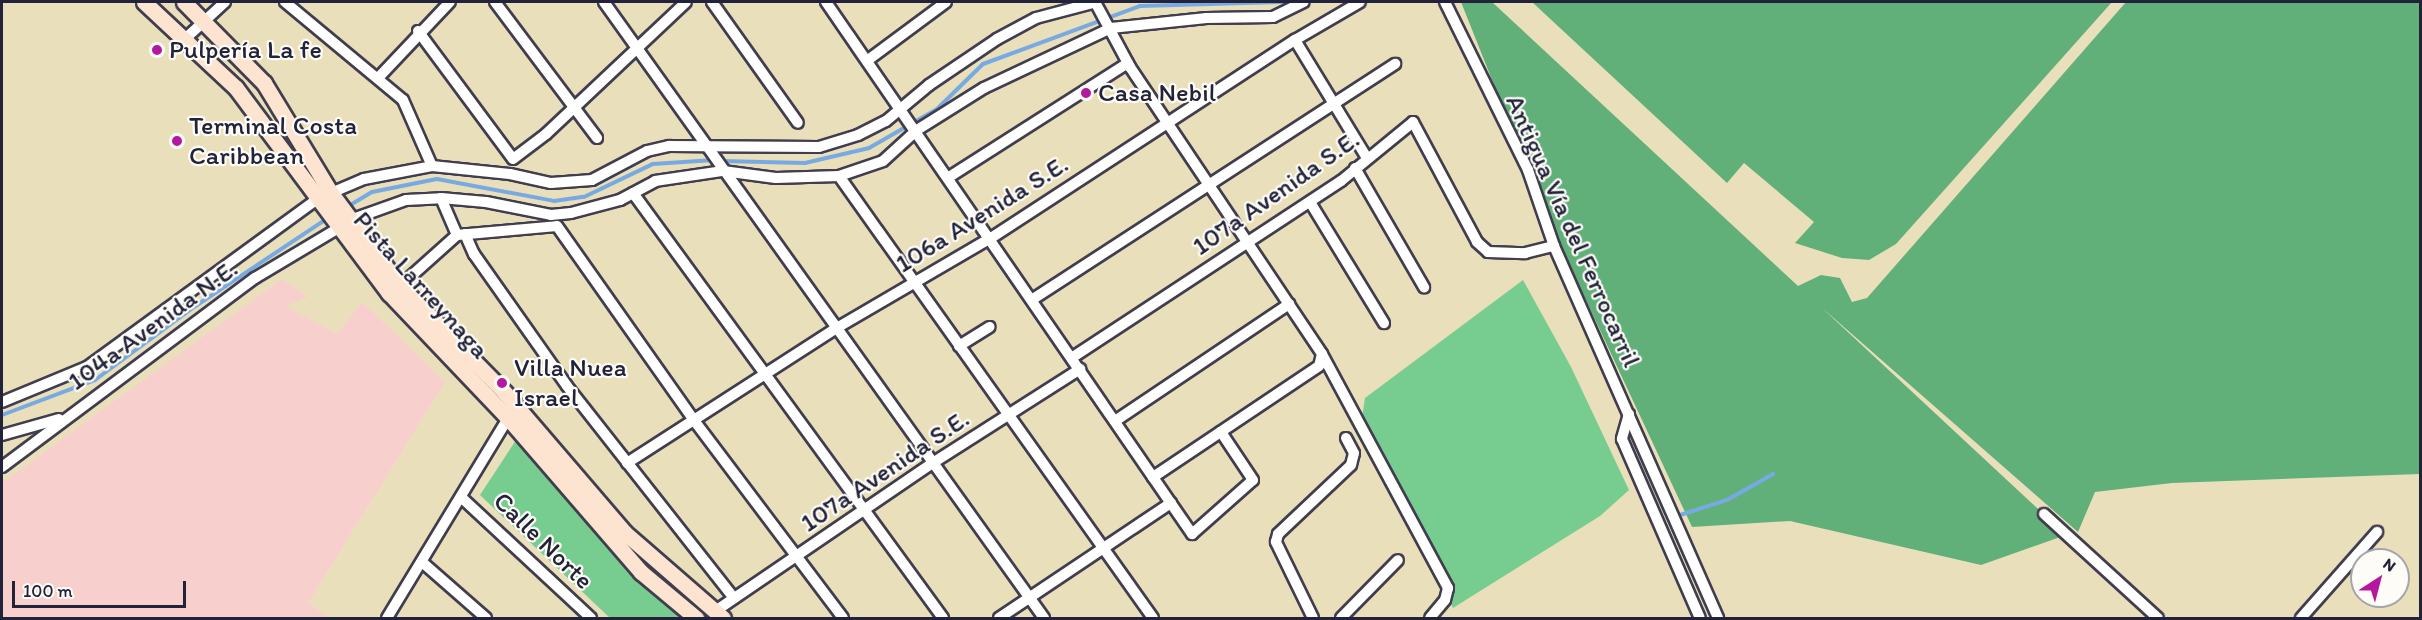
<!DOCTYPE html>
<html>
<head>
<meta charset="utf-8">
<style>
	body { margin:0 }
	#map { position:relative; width:2422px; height:620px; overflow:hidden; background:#eadfbb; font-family:Itim,sans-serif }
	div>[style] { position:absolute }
	.built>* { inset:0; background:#f7d0ce }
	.green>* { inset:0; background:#77cc90 }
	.forest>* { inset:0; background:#61b07a }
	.stream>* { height:4px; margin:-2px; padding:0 2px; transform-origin:2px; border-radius:2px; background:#77aae3 }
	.roads { filter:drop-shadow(2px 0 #403e4e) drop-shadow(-2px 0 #403e4e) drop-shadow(0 2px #403e4e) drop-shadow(0 -2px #403e4e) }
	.street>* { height:10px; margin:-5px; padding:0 5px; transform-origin:5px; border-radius:5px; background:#fff }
	.secondary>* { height:15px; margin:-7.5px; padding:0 7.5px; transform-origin:7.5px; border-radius:7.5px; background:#fde4d0 }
	.dots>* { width:16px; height:16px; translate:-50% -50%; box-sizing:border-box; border:3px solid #fdfcf7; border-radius:50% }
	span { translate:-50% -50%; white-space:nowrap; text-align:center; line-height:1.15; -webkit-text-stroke:4.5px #fdfcf7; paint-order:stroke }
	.poi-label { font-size:26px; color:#22223b }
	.left { translate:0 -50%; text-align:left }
	.street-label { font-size:26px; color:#22223b }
	.frame { position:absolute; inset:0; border:3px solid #22223b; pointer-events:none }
	.north { position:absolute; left:2350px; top:548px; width:60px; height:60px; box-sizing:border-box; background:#fdfcf7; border:2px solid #a5a5ac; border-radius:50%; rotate:36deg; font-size:16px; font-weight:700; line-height:24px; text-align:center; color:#22223b }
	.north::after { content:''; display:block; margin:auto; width:21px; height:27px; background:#b5179e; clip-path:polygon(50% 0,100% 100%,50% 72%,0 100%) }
	.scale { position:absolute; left:12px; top:581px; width:174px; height:27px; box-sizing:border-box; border:3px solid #22223b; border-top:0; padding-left:8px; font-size:18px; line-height:21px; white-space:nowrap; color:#22223b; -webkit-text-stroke:4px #fdfcf7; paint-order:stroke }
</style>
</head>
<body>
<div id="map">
	<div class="built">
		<div style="clip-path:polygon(282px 279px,308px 297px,285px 306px,337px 334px,362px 302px,445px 382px,308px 603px,330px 618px,2px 618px,2px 483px)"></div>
	</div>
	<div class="green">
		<div style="clip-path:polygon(1523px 280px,1571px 367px,1629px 490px,1600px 516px,1453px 608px,1361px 425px,1365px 398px)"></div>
		<div style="clip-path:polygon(516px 440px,637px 578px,684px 618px,610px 618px,480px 495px)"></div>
	</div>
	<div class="forest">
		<div style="clip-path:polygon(1461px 2px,1492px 2px,1798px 286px,1821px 275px,1840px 278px,1852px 302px,1867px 298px,2126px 2px,2420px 2px,2420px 474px,2172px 483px,2095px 492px,2078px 532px,1821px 307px,2066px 535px,1981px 565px,1790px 521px,1692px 527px,1543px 208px)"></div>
		<div style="clip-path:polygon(1532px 2px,2112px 2px,1896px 244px,1869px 260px,1842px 258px,1795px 243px,1814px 222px,1744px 163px,1727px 183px)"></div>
	</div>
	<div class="stream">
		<div style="left:721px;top:161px;width:84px;rotate:1.4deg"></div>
		<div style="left:805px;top:163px;width:66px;rotate:-13.2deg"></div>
		<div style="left:869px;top:148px;width:78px;rotate:-29.8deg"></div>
		<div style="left:937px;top:109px;width:64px;rotate:-44.4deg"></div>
		<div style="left:983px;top:64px;width:167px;rotate:-20.3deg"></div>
		<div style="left:1140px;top:6px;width:146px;rotate:-1.6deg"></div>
		<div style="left:347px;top:207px;width:29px;rotate:-31deg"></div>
		<div style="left:372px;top:192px;width:66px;rotate:-11.3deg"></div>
		<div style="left:437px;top:179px;width:119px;rotate:10.6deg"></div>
		<div style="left:554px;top:201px;width:30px;rotate:-8deg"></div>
		<div style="left:584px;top:197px;width:76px;rotate:-25.6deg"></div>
		<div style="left:653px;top:164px;width:61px;rotate:-3.8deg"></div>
		<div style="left:2px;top:415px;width:99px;rotate:-20.6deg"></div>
		<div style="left:95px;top:380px;width:123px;rotate:-36.4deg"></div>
		<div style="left:194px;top:307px;width:161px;rotate:-33.6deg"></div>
		<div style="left:1680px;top:515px;width:49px;rotate:-17.7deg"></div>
		<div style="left:1727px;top:500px;width:53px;rotate:-29.5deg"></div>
	</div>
	<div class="roads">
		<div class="street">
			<div style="left:285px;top:2px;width:153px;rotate:39.7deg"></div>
			<div style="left:403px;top:100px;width:72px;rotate:66.3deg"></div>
			<div style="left:495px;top:2px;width:170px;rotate:53.1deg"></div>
			<div style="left:604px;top:2px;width:757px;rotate:54.46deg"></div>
			<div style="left:712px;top:2px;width:148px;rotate:54.6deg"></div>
			<div style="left:826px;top:2px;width:646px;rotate:55.47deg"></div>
			<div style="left:1192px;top:534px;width:81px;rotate:-41.5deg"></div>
			<div style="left:1253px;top:480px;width:58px;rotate:-123.7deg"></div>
			<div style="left:1095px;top:2px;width:74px;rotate:61.7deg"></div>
			<div style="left:1130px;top:67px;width:345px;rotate:56.2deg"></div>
			<div style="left:1322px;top:354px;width:12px;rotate:104deg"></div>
			<div style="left:1319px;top:366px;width:200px;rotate:146.2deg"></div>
			<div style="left:1445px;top:2px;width:187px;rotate:63.7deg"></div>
			<div style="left:1528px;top:170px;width:80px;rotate:71.1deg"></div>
			<div style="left:1554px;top:246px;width:407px;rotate:66.2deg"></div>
			<div style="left:418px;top:31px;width:159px;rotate:53.4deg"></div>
			<div style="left:513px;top:159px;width:41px;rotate:-37.1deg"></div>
			<div style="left:546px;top:134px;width:192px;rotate:-43.3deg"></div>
			<div style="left:186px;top:38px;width:53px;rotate:-42.7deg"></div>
			<div style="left:1295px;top:40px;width:138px;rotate:58.6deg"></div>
			<div style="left:868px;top:60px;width:97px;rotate:-36.6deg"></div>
			<div style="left:379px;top:77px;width:103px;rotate:-46.6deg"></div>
			<div style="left:1355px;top:168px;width:138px;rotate:59.9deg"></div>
			<div style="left:839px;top:176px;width:542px;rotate:54.61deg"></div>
			<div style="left:949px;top:177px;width:212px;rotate:-32.5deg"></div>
			<div style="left:331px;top:193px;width:36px;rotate:-23deg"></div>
			<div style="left:364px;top:179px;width:69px;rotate:-10.8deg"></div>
			<div style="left:432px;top:166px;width:78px;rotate:5.9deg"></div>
			<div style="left:510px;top:174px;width:42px;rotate:12.4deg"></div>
			<div style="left:551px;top:183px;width:41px;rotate:-4.2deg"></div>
			<div style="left:592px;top:180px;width:62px;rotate:-27.8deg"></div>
			<div style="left:647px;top:151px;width:23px;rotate:-13deg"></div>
			<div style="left:669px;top:146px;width:150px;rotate:0.4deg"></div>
			<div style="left:819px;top:147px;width:41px;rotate:-17.1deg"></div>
			<div style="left:858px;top:135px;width:31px;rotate:-27deg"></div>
			<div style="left:886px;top:121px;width:56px;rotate:-39.9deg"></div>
			<div style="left:929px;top:85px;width:82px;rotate:-34.1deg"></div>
			<div style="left:997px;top:39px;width:44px;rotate:-28.3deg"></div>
			<div style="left:1036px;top:18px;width:62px;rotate:-14.9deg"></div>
			<div style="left:633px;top:193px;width:526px;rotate:53.89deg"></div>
			<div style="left:441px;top:198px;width:40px;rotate:66.6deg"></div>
			<div style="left:1310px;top:202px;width:142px;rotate:58.6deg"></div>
			<div style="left:350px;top:220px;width:59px;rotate:-19.7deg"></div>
			<div style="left:406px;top:200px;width:35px;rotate:-3deg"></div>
			<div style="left:441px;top:198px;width:45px;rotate:5.1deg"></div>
			<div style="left:486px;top:202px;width:66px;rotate:11.3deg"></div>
			<div style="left:551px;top:215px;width:20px;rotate:-6deg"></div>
			<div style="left:571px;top:213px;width:51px;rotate:-14.9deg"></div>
			<div style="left:620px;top:200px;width:40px;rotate:-28deg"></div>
			<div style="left:655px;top:181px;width:69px;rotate:-8.4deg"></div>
			<div style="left:723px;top:171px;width:53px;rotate:7.5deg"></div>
			<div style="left:776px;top:178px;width:63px;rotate:-1.8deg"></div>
			<div style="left:839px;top:176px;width:46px;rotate:-18.8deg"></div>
			<div style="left:883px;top:161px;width:46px;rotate:-42.4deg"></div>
			<div style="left:917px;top:130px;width:79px;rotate:-32.1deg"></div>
			<div style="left:984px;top:88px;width:140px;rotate:-25.3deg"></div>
			<div style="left:1111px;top:28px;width:96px;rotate:-6deg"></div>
			<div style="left:1206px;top:18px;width:67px;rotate:-0.9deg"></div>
			<div style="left:1273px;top:17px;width:34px;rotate:-26deg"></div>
			<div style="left:465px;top:234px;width:22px;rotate:66deg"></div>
			<div style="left:474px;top:254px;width:161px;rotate:54.8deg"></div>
			<div style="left:567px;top:386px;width:270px;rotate:51.8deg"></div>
			<div style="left:400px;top:286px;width:76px;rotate:-41.8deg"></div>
			<div style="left:457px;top:235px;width:100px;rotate:-5.1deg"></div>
			<div style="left:557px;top:226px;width:236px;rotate:54.8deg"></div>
			<div style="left:693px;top:419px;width:249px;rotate:53deg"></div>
			<div style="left:1033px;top:299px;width:432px;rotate:-33deg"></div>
			<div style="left:959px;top:346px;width:36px;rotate:-32deg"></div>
			<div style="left:1322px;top:354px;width:266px;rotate:61.7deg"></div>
			<div style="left:1448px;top:588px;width:12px;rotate:104deg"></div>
			<div style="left:1445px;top:600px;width:23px;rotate:130deg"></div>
			<div style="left:1073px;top:357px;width:321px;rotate:-33.3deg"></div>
			<div style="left:1341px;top:181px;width:93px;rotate:-39.3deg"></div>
			<div style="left:1413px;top:122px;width:136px;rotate:61.9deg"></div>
			<div style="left:1477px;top:242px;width:15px;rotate:42deg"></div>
			<div style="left:1488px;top:252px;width:37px;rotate:2deg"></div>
			<div style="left:1525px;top:253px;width:30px;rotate:-14deg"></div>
			<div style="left:2px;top:402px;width:92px;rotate:-22.4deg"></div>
			<div style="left:87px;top:367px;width:283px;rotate:-36.1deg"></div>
			<div style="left:1629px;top:414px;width:26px;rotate:106deg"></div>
			<div style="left:1622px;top:439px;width:195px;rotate:66.5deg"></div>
			<div style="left:1115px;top:421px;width:210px;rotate:-33.9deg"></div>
			<div style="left:2px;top:435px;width:59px;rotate:-15.7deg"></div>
			<div style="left:627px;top:463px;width:247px;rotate:-32.8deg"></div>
			<div style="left:835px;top:329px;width:181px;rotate:-30.3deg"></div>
			<div style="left:991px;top:238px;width:363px;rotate:-33.1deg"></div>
			<div style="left:1295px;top:40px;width:75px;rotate:-30.3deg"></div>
			<div style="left:2px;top:467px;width:316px;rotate:-36.8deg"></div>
			<div style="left:255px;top:278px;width:96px;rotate:-30.9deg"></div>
			<div style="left:462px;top:498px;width:176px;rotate:42.9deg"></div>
			<div style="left:2044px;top:514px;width:154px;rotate:42.4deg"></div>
			<div style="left:422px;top:562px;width:85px;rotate:41.2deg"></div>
			<div style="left:714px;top:612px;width:263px;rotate:-34.3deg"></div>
			<div style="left:931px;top:464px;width:177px;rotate:-32.5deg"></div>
			<div style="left:387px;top:618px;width:234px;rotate:-58.8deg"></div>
			<div style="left:999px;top:618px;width:207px;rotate:-33.8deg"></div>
			<div style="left:1313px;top:618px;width:85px;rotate:-116deg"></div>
			<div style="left:1276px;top:542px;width:8px;rotate:-76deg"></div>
			<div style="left:1278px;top:534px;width:100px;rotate:-43.4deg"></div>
			<div style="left:1351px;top:465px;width:12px;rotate:-76deg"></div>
			<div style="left:1354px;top:453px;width:17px;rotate:-118deg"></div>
			<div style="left:1341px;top:618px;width:81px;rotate:-45.5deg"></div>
			<div style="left:2301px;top:618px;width:115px;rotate:-48.5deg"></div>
		</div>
		<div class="secondary">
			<div style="left:144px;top:2px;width:126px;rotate:43.1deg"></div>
			<div style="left:236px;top:88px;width:256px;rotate:53.3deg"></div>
			<div style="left:389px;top:293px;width:173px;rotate:46.4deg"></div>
			<div style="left:508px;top:418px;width:203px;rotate:49.2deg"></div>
			<div style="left:641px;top:572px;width:72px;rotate:39.9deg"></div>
			<div style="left:184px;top:2px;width:114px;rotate:45.4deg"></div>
			<div style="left:264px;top:83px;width:129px;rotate:58.7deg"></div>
			<div style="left:331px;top:193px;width:116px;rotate:53.4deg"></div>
			<div style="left:400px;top:286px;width:150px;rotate:45.5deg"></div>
			<div style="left:505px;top:393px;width:183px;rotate:49.4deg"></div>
			<div style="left:624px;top:532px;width:131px;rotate:41deg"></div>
		</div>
	</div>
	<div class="dots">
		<div style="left:157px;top:50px;background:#b5179e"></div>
		<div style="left:1086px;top:93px;background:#b5179e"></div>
		<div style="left:177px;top:141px;background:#b5179e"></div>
		<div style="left:502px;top:383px;background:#b5179e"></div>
	</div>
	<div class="poi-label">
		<span class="left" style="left:169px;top:50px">Pulpería La fe</span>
		<span class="left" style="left:1098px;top:93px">Casa Nebil</span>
		<span class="left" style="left:189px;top:141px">Terminal Costa<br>Caribbean</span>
		<span class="left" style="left:514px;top:383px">Villa Nuea<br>Israel</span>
	</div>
	<div class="street-label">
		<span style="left:1276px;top:193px;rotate:-35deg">107a Avenida S.E.</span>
		<span style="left:982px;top:214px;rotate:-32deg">106a Avenida S.E.</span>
		<span style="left:1573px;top:231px;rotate:66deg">Antigua Vía del Ferrocarril</span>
		<span style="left:421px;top:285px;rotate:48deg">Pista Larreynaga</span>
		<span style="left:153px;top:325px;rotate:-36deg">104a Avenida N.E.</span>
		<span style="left:885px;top:471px;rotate:-34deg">107a Avenida S.E.</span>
		<span style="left:543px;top:541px;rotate:44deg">Calle Norte</span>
	</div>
	<div class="frame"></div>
	<div class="north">N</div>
	<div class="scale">100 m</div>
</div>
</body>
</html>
